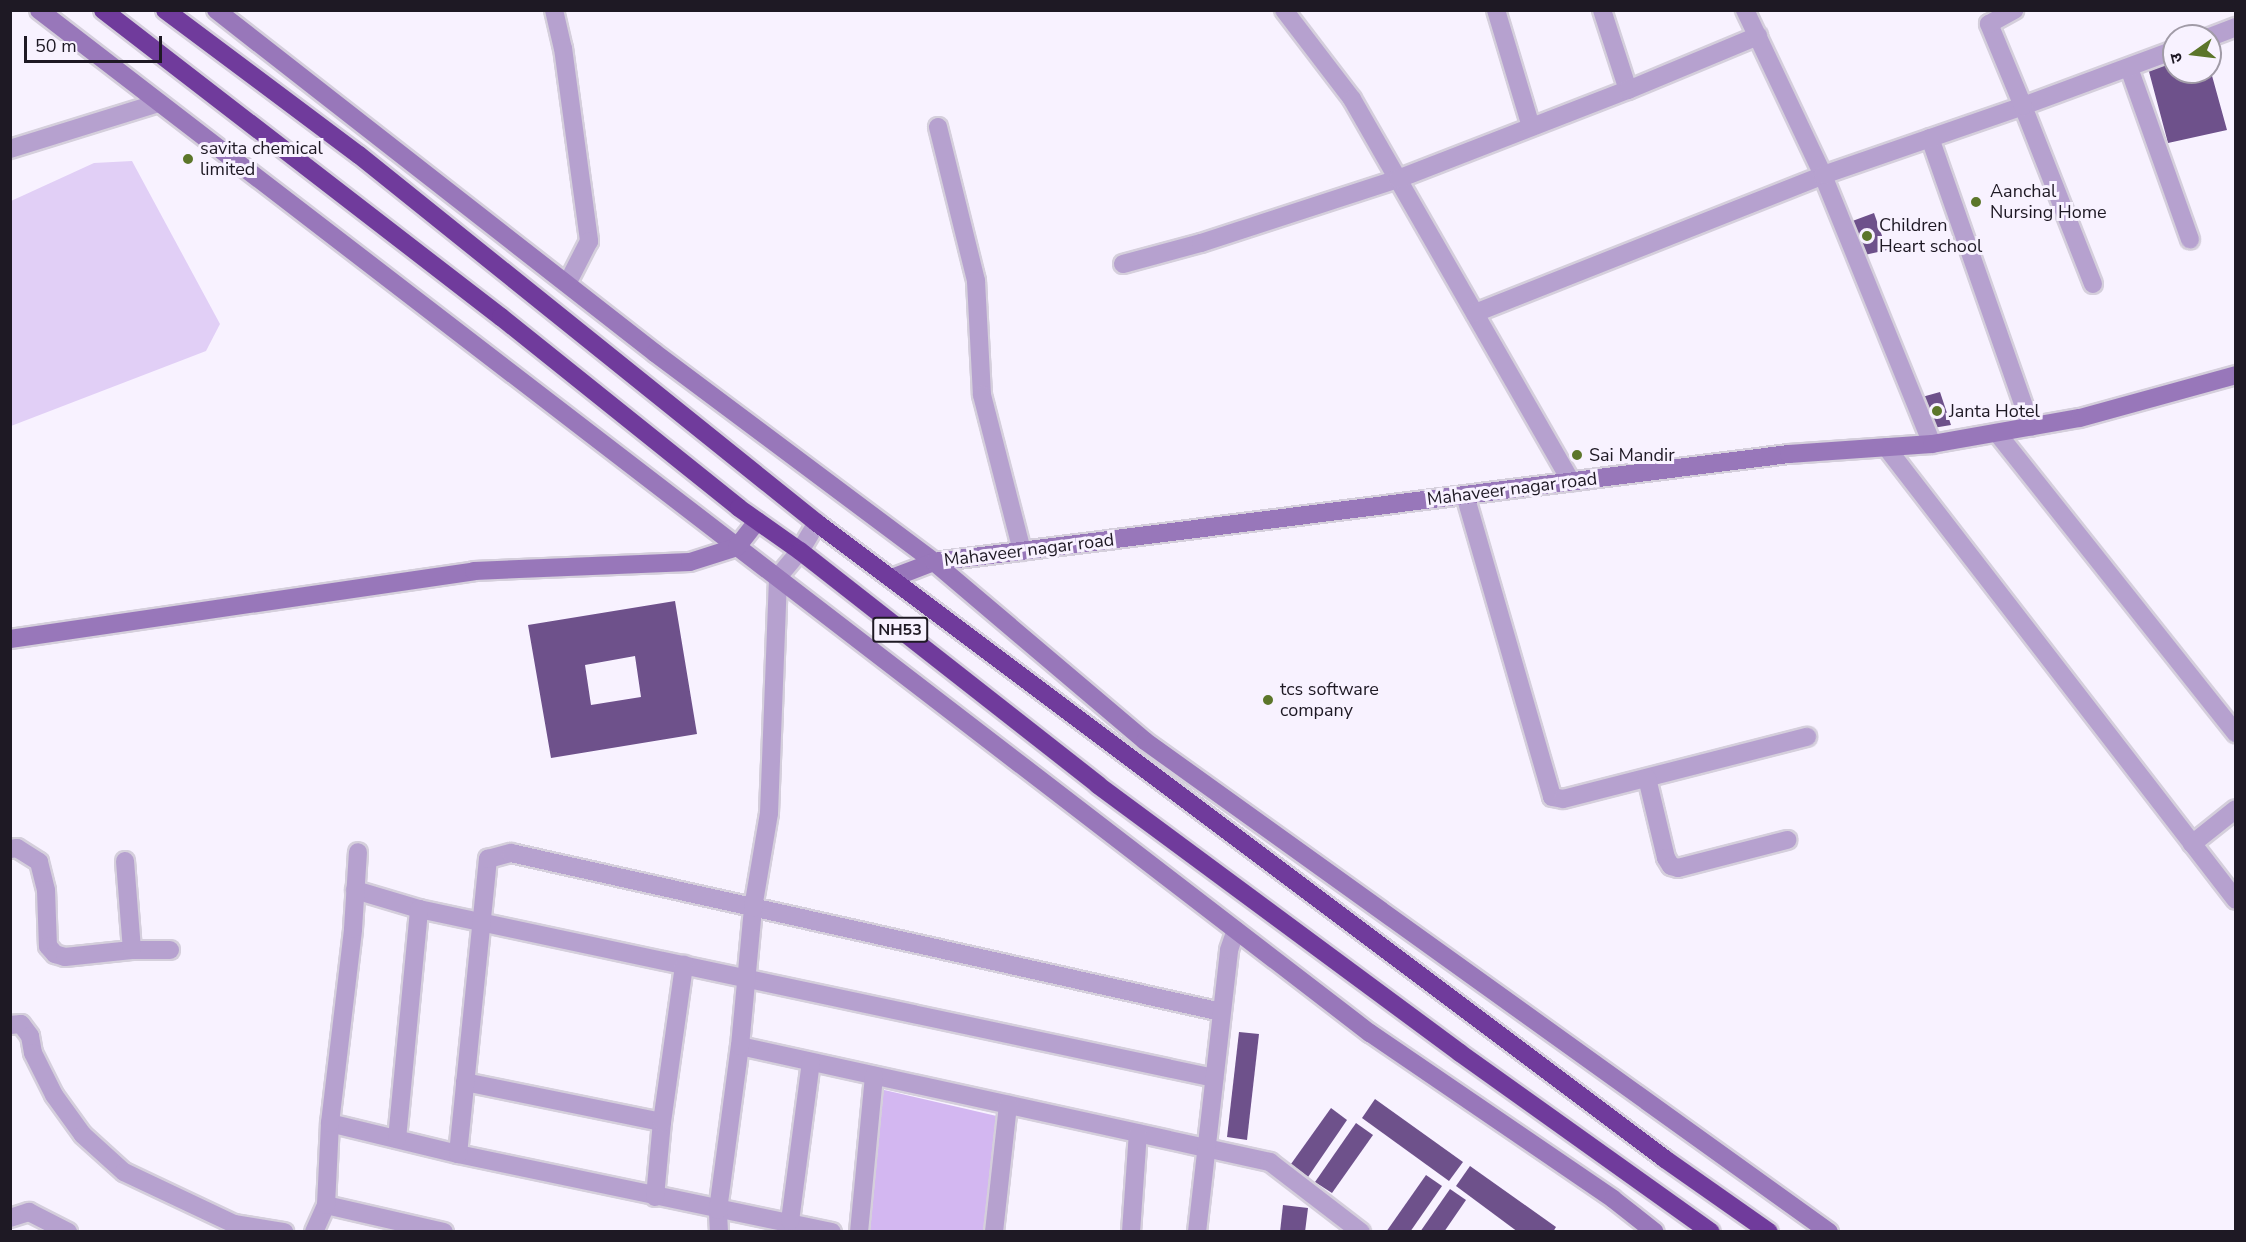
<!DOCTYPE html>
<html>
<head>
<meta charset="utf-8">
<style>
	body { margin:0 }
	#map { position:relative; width:2246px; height:1242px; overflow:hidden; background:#f8f2ff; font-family:"Nunito Sans","Noto Sans Devanagari",sans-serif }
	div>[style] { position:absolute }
	.green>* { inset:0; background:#d3b7f1 }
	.water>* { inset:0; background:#e1cff6 }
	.building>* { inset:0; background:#6e518b }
	.roads { filter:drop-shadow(2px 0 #d5cfdc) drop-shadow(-2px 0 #d5cfdc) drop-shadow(0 2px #d5cfdc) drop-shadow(0 -2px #d5cfdc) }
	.street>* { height:18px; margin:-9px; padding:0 9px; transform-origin:9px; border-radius:9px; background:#b6a1cf }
	.secondary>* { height:18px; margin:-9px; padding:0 9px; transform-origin:9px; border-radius:9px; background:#9877ba }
	.highway>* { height:18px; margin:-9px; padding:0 9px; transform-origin:9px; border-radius:9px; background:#703b9c }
	.dots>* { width:16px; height:16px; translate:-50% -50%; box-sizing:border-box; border:3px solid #f8f2ff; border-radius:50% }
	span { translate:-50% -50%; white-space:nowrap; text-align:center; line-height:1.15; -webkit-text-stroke:6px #f8f2ff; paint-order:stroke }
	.shield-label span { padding:2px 4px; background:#f8f2ff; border:2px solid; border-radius:4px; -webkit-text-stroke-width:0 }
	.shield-label { font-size:16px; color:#1e1924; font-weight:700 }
	.poi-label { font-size:18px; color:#1e1924 }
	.left { translate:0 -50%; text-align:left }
	.street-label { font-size:18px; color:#1e1924 }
	.frame { position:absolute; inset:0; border:12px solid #1e1924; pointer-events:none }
	.north { position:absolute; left:2162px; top:24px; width:60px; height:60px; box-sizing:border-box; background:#f8f2ff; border:2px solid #a19ba7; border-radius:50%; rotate:256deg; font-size:16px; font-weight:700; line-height:24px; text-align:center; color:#1e1924 }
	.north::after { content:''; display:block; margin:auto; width:21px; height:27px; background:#5c762a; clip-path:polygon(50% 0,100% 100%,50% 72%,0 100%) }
	.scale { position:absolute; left:24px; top:36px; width:138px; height:27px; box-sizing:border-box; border:3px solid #1e1924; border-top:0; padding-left:8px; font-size:18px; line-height:21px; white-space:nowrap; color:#1e1924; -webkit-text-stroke:4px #f8f2ff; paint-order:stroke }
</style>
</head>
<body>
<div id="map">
	<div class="green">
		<div style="clip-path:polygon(880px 1089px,1001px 1117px,985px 1231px,859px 1232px)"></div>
	</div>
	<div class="water">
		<div style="clip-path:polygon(132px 161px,220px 324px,206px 351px,11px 426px,11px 201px,94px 163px)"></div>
	</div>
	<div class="building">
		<div style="clip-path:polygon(2174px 59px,2174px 72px,2211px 72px,2227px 130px,2168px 143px,2148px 68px)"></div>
		<div style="clip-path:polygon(1874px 213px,1887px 250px,1860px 256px,1847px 223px)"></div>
		<div style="clip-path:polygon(1940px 392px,1951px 425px,1933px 428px,1922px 397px)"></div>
		<div style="clip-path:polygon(evenodd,675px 601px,697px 734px,551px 758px,528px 625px,675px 601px,635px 656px,641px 697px,591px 705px,585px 665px,635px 656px)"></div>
		<div style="clip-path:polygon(1239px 1032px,1259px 1034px,1247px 1140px,1227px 1137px)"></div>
		<div style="clip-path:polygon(1375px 1099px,1463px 1162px,1449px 1181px,1362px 1118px)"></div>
		<div style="clip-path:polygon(1331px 1108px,1347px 1120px,1308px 1177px,1291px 1164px)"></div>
		<div style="clip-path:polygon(1356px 1123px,1373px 1135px,1332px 1193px,1315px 1182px)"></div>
		<div style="clip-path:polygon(1470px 1166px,1556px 1227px,1553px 1232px,1518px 1232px,1456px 1186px)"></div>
		<div style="clip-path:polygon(1426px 1175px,1442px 1186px,1410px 1232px,1386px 1232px)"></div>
		<div style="clip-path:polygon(1450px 1189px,1466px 1200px,1444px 1232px,1420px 1232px)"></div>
		<div style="clip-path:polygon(1283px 1205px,1308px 1208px,1305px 1232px,1280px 1232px)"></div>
	</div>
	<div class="roads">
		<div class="street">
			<div style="left:554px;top:10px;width:39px;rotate:77deg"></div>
			<div style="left:563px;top:48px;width:195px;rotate:82.3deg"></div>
			<div style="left:589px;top:241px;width:48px;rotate:117.1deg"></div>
			<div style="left:1284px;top:10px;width:112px;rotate:52.6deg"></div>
			<div style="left:1352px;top:99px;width:441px;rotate:60.2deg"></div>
			<div style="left:1496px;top:10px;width:122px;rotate:73.3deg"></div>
			<div style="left:1602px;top:10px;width:84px;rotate:72deg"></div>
			<div style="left:2210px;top:37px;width:28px;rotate:-21deg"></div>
			<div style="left:2129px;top:68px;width:182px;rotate:70.4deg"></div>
			<div style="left:938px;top:127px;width:159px;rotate:76.1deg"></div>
			<div style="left:976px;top:281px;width:114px;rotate:87deg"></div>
			<div style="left:982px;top:395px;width:161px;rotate:75.6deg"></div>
			<div style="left:1930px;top:138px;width:306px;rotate:70.7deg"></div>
			<div style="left:10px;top:149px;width:156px;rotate:-17.2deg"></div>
			<div style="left:1123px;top:264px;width:81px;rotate:-15.1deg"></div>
			<div style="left:1201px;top:243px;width:207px;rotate:-18deg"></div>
			<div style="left:1398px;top:179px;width:247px;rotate:-21.2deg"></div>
			<div style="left:1628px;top:90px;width:141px;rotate:-22.6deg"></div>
			<div style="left:2093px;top:284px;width:191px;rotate:-111.5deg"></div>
			<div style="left:2023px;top:106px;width:161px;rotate:-20.3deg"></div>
			<div style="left:1475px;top:313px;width:374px;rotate:-21.6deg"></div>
			<div style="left:1823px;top:175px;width:183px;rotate:-115.3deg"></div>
			<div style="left:1997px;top:433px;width:384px;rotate:51.5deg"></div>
			<div style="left:1932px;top:444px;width:290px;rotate:-112.1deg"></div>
			<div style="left:1823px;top:175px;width:212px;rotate:-19deg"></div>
			<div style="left:2023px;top:106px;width:89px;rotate:-112.5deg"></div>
			<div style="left:1989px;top:24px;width:29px;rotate:-29deg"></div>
			<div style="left:1886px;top:447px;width:572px;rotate:52.31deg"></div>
			<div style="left:1465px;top:495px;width:314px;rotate:73.9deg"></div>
			<div style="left:1552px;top:797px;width:11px;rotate:10deg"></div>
			<div style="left:1563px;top:799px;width:252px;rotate:-14.3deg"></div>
			<div style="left:1647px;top:778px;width:82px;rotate:76.6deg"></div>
			<div style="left:1666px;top:858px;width:9px;rotate:58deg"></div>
			<div style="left:1671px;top:866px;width:7px;rotate:16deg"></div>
			<div style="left:1678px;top:868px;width:113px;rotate:-14.4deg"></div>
			<div style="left:2192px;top:844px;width:56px;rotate:-38.5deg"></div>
			<div style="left:10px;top:849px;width:7px;rotate:-8deg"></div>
			<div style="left:17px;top:848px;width:26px;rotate:32deg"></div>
			<div style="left:39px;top:862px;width:29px;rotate:76deg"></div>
			<div style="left:46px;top:890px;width:56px;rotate:88deg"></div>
			<div style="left:48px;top:946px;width:11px;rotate:49deg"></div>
			<div style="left:55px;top:954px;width:10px;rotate:17deg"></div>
			<div style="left:65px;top:957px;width:67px;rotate:-6deg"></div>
			<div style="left:132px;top:950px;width:38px"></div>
			<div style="left:125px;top:861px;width:89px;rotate:85.5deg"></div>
			<div style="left:355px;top:890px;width:67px;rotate:16.5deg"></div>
			<div style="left:419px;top:909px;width:813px;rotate:12deg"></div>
			<div style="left:10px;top:1025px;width:11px;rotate:-5deg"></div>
			<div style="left:21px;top:1024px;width:15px;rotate:53deg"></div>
			<div style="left:30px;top:1036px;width:17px;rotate:80deg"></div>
			<div style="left:33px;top:1053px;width:47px;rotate:63.4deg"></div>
			<div style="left:54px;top:1095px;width:49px;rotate:54.1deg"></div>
			<div style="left:83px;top:1135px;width:55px;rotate:42.1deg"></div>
			<div style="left:124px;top:1172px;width:122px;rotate:25.3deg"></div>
			<div style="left:234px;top:1224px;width:51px;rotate:9.1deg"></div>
			<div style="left:740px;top:1046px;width:543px;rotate:12.35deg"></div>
			<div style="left:1270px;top:1162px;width:115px;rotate:37.6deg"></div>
			<div style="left:465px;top:1082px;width:201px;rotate:11.5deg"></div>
			<div style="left:330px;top:1123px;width:132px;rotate:13.6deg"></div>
			<div style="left:458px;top:1154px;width:382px;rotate:11.8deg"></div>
			<div style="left:397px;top:1139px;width:231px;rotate:-84.5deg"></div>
			<div style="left:458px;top:1154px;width:297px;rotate:-84.2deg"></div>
			<div style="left:488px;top:859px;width:24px;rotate:-15deg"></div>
			<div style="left:511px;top:853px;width:728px;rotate:12.62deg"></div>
			<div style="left:655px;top:1197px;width:75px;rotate:-84.7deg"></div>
			<div style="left:662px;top:1122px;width:159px;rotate:-82deg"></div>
			<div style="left:326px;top:1205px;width:121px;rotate:12.9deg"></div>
			<div style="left:10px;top:1218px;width:20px;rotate:-18deg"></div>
			<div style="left:29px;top:1212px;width:44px;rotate:27.1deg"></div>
			<div style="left:790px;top:1221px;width:160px;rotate:-82.5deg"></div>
			<div style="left:314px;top:1232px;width:30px;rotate:-66deg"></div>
			<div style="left:326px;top:1205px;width:82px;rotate:-87.2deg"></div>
			<div style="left:330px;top:1123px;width:195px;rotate:-83.2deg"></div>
			<div style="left:353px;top:929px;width:77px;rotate:-86.3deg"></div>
			<div style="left:719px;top:1232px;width:22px;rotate:-93deg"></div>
			<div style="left:718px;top:1210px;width:165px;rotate:-82.4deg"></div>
			<div style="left:740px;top:1046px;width:139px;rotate:-84.6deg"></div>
			<div style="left:753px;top:908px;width:96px;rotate:-80.4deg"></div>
			<div style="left:769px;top:813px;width:236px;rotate:-87.8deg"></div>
			<div style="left:778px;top:577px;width:34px;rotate:-50deg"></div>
			<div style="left:800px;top:551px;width:33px;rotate:-59deg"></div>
			<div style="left:859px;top:1232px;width:157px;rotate:-84.5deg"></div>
			<div style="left:994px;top:1232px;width:128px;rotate:-83.7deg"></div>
			<div style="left:1131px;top:1232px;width:99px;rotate:-86deg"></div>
			<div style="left:1197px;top:1232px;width:284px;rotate:-83.5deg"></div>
			<div style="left:1229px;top:950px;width:21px;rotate:-71deg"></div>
		</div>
		<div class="secondary">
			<div style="left:39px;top:10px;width:1679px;rotate:37.55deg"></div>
			<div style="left:1370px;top:1033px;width:294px;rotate:34.3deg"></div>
			<div style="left:1613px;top:1199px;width:53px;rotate:38.2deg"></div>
			<div style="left:216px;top:10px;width:557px;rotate:38deg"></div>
			<div style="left:655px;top:353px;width:349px;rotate:36.8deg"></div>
			<div style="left:934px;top:562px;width:277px;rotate:40.3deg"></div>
			<div style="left:1145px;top:741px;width:842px;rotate:35.67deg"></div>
			<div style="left:892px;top:578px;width:45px;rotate:-20.9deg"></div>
			<div style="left:934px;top:562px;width:862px;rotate:-7.2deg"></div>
			<div style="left:1789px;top:454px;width:143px;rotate:-4deg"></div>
			<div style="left:1932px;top:444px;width:150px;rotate:-10deg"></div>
			<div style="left:2080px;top:418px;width:162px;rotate:-15.4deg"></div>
			<div style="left:10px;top:639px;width:469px;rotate:-8.3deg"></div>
			<div style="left:474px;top:571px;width:216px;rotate:-2.4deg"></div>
			<div style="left:690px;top:562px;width:49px;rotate:-17.7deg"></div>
			<div style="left:737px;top:547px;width:33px;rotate:-52deg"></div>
		</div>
		<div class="highway">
			<div style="left:103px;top:10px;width:503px;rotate:37.65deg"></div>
			<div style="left:501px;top:317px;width:305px;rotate:38.7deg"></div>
			<div style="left:739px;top:508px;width:75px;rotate:35.2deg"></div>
			<div style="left:800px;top:551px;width:379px;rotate:38.1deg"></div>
			<div style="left:1098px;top:785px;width:450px;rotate:36.5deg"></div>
			<div style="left:1460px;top:1053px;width:308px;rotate:35.5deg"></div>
			<div style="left:165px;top:10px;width:242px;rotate:36.8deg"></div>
			<div style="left:359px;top:155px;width:588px;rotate:38.78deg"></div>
			<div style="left:817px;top:523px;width:1060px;rotate:36.87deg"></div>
			<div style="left:1665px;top:1159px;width:127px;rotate:35.1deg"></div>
		</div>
	</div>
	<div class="dots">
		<div style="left:188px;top:159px;background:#5c762a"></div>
		<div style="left:1976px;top:202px;background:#5c762a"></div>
		<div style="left:1867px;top:236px;background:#5c762a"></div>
		<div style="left:1937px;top:411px;background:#5c762a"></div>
		<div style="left:1577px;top:455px;background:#5c762a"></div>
		<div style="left:1268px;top:700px;background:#5c762a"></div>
	</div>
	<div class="shield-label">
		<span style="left:900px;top:630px">NH53</span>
	</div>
	<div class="poi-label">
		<span class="left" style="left:200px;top:159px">savita chemical<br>limited</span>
		<span class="left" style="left:1990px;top:202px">Aanchal<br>Nursing Home</span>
		<span class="left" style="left:1879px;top:236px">Children<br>Heart school</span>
		<span class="left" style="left:1949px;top:411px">Janta Hotel</span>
		<span class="left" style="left:1589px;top:455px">Sai Mandir</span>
		<span class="left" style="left:1280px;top:700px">tcs software<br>company</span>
	</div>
	<div class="street-label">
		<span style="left:1512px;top:489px;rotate:-7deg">Mahaveer nagar road</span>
		<span style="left:1029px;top:550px;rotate:-7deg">Mahaveer nagar road</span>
	</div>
	<div class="frame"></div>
	<div class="north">उ</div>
	<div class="scale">50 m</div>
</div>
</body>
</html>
